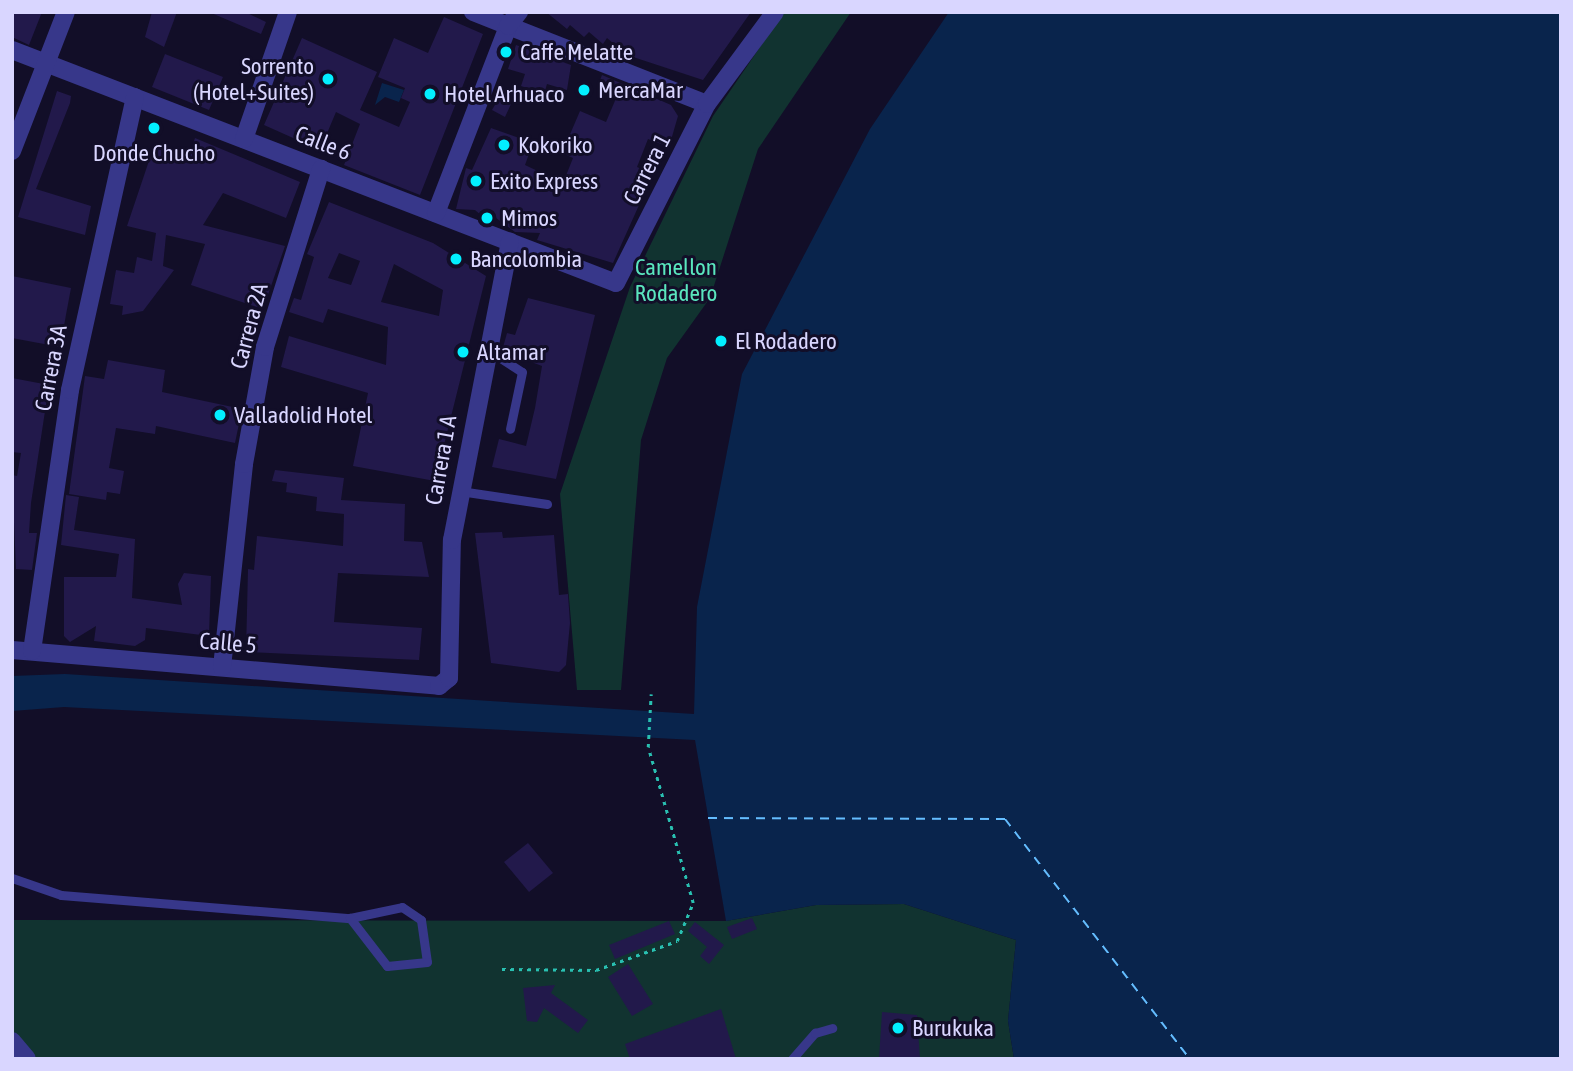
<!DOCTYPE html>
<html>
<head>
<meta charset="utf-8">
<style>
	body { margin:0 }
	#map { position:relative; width:1573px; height:1071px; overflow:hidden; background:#120e28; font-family:"Asap Condensed",sans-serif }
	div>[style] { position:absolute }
	.green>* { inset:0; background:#113330 }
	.water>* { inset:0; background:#09244c }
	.ferry>* { height:2px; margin-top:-1px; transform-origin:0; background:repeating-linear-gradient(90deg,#64bdff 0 9px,transparent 0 16px) }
	.building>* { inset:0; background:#22194b }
	.path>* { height:2.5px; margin-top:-1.25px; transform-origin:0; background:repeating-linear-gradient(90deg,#29c0b1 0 3.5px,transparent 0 8.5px) }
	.lane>* { height:9px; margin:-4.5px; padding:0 4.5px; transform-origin:4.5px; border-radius:4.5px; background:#37378a }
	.street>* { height:18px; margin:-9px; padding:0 9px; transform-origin:9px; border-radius:9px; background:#37378a }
	.dots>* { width:19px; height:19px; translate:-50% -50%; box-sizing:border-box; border:4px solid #120e28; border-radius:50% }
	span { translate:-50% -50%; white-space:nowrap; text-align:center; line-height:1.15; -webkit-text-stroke:6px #120e28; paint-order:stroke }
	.poi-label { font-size:23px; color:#d9d6ff }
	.left { translate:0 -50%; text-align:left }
	.right { translate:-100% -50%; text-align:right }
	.street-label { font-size:23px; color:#d9d6ff }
	.park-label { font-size:23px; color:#5ae6be }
	.frame { position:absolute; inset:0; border:14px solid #d9d6ff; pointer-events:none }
</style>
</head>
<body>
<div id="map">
	<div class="green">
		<div style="clip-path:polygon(784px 12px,851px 12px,758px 149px,710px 298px,667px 358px,641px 440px,621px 690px,577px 690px,560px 494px,630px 287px,713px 116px)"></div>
		<div style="clip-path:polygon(904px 904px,1016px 940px,1008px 1021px,1014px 1059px,12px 1059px,12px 920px,726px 921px,816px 905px)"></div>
	</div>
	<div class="water">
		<div style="clip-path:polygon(949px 12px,1561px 12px,1561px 1059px,1014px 1059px,1008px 1021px,1016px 940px,904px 904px,816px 905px,726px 921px,695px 740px,64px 707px,12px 711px,12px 676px,65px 674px,694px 714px,697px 607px,742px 374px,870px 129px)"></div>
		<div style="clip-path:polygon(382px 83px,404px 90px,399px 102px,385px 97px,375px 105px)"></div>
	</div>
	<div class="ferry">
		<div style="left:708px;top:818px;width:297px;rotate:0.2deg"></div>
		<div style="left:1005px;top:819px;width:303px;rotate:52.4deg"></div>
	</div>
	<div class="building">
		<div style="clip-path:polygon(12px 12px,42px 12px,29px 45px,12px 37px)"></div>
		<div style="clip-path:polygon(152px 12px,177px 12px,164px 47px,145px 37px)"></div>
		<div style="clip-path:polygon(209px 12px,245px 12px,266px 22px,261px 34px)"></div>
		<div style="clip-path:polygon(546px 12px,751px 12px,703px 80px,627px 55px,607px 38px,603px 44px,589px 32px,584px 37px,570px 25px,567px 29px)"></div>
		<div style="clip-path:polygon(444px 17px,483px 34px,420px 195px,344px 165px,360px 124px,336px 112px,320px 150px,264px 125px,302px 38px,377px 72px,360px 110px,399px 127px,410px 102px,401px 98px,405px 88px,378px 77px,394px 38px,428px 53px)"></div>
		<div style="clip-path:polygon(516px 45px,571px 65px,567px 90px,547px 84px,544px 94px,521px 86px,525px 74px,508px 69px)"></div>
		<div style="clip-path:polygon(165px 54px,223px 77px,209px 110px,152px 87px)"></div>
		<div style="clip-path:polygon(602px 75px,671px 105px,678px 116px,669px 147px,648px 139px,637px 167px,653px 174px,613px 263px,537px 240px,540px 233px,515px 232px,496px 218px,489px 222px,475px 210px,456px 209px,466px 168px,472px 170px,491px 128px,533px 143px,525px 165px,563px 183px,573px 158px,562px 153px,580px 111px,606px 122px,617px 96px,597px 88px)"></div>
		<div style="clip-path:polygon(57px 91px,71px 96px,70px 103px,36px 189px,91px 206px,85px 235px,18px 217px)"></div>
		<div style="clip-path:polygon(499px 98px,511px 104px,505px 117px,492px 110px)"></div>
		<div style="clip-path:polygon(195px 138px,300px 182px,286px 218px,223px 193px,203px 225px,285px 246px,263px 309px,191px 285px,205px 244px,166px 235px,163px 266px,174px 270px,143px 311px,122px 315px,123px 306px,110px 304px,116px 270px,134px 273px,137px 257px,152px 261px,156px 233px,127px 226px,155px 143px,189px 156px)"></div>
		<div style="clip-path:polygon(evenodd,329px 202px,433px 243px,486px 276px,435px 481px,353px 466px,368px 393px,281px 367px,289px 336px,386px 365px,388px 327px,328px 309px,323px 323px,289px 312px,294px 298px,301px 300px,314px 257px,307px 254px,329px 202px,339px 253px,360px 261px,351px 285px,328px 278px,339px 253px,329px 202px,394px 264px,443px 290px,439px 316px,381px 302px,394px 264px)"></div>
		<div style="clip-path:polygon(12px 276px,71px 288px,60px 347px,12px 338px)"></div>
		<div style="clip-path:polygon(528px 298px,595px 315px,556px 479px,492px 467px,499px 439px,526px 446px,535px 408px,542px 366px,502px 351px,507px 333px,515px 335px)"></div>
		<div style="clip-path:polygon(108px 360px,165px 370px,162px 392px,242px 409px,235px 443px,156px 426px,155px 434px,116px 428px,109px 468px,124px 471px,120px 494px,107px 492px,106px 500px,69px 494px,85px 376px,104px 379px)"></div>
		<div style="clip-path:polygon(12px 378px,49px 385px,31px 503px,29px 533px,37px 533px,32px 570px,16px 569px,12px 475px,17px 476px,21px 453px,12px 452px)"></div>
		<div style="clip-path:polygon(275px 470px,344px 478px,341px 500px,405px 504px,404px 541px,422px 542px,429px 577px,338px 573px,334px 622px,422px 628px,419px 660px,246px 652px,248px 569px,254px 570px,257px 536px,343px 546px,344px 514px,316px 511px,317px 497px,286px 492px,287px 483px,272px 481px)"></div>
		<div style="clip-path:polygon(66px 495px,79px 497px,74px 530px,135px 539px,132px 598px,182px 605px,178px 584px,184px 573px,211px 576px,209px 636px,146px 628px,145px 640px,135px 646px,94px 641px,96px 626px,70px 642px,64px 636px,64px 577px,116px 577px,119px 554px,61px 545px)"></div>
		<div style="clip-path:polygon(502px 532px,503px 538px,554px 535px,559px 595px,568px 594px,570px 623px,566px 665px,559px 672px,491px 663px,475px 533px)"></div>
		<div style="clip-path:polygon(528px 843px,553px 873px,529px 892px,504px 862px)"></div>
		<div style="clip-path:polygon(752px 918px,757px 929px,732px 939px,727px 927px)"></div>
		<div style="clip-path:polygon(669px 921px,675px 934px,615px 959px,609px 945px)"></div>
		<div style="clip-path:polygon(695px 922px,724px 945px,709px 964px,700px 956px,707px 947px,688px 931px)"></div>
		<div style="clip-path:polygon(628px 964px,653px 1004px,632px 1016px,608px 977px)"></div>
		<div style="clip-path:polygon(555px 985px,551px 993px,588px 1020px,578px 1033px,544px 1008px,537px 1022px,527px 1021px,523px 988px)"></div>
		<div style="clip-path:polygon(721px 1009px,736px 1059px,630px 1059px,625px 1044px)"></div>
		<div style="clip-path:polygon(882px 1012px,917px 1015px,920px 1059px,879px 1059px)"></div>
	</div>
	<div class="path">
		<div style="left:502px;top:969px;width:94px;rotate:0.6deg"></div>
		<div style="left:596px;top:970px;width:86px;rotate:-19.7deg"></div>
		<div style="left:677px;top:941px;width:41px;rotate:-67.2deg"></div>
		<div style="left:693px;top:903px;width:162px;rotate:-106.1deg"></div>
		<div style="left:648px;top:747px;width:53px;rotate:-86.8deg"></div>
	</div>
	<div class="lane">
		<div style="left:488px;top:350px;width:40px;rotate:32.9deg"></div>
		<div style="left:522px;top:372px;width:58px;rotate:101.9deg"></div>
		<div style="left:460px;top:491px;width:88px;rotate:8.5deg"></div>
		<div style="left:12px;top:878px;width:52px;rotate:19.1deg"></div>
		<div style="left:61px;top:895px;width:290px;rotate:4.6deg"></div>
		<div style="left:350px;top:918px;width:53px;rotate:-11.9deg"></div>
		<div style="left:402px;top:907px;width:23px;rotate:34deg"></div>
		<div style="left:421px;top:920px;width:42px;rotate:81.9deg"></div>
		<div style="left:427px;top:962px;width:40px;rotate:174.3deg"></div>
		<div style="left:387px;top:966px;width:61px;rotate:-127.6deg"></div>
		<div style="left:792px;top:1059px;width:35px;rotate:-49deg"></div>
		<div style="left:815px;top:1033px;width:18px;rotate:-16deg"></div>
	</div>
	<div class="street">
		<div style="left:473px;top:12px;width:251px;rotate:21.5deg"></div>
		<div style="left:12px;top:50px;width:647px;rotate:21.09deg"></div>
		<div style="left:616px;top:283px;width:201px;rotate:-63.1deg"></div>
		<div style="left:707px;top:104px;width:114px;rotate:-53.5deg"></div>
		<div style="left:244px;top:139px;width:134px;rotate:-70.9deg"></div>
		<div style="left:12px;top:151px;width:149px;rotate:-68.8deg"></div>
		<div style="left:436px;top:213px;width:200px;rotate:-68.9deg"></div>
		<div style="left:508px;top:26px;width:18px;rotate:-52deg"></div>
		<div style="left:12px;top:650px;width:429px;rotate:4.8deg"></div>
		<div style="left:439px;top:686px;width:13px;rotate:-39deg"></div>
		<div style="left:449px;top:678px;width:138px;rotate:-88.8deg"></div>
		<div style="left:452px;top:540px;width:304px;rotate:-79deg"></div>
		<div style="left:32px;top:651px;width:264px;rotate:-81.7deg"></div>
		<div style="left:70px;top:390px;width:300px;rotate:-77.5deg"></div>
		<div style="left:222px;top:667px;width:204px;rotate:-83.8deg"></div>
		<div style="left:244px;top:464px;width:119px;rotate:-79.8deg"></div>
		<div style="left:265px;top:347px;width:187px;rotate:-72.5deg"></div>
		<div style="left:12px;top:1041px;width:23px;rotate:50deg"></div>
	</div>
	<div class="dots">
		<div style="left:506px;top:52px;background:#02efff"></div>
		<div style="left:328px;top:79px;background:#02efff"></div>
		<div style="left:584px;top:90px;background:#02efff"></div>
		<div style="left:430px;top:94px;background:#02efff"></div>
		<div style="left:154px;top:128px;background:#02efff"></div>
		<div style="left:504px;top:145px;background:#02efff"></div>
		<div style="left:476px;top:181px;background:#02efff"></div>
		<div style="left:487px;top:218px;background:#02efff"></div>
		<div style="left:456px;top:259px;background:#02efff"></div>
		<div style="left:721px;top:341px;background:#02efff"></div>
		<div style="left:463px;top:352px;background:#02efff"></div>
		<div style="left:220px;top:415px;background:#02efff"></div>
		<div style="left:898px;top:1028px;background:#02efff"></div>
	</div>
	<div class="poi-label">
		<span class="left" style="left:520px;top:52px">Caffe Melatte</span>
		<span class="right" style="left:314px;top:79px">Sorrento<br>(Hotel+Suites)</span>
		<span class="left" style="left:598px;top:90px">MercaMar</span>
		<span class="left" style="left:444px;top:94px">Hotel Arhuaco</span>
		<span class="left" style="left:518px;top:145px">Kokoriko</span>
		<span style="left:154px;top:153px">Donde Chucho</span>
		<span class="left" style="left:490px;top:181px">Exito Express</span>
		<span class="left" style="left:501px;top:218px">Mimos</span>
		<span class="left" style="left:470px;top:259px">Bancolombia</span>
		<span class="left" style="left:735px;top:341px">El Rodadero</span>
		<span class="left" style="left:477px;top:352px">Altamar</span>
		<span class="left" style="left:234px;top:415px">Valladolid Hotel</span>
		<span class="left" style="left:912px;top:1028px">Burukuka</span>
	</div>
	<div class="street-label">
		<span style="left:323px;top:143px;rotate:21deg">Calle 6</span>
		<span style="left:647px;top:169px;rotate:-63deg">Carrera 1</span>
		<span style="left:249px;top:326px;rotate:-75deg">Carrera 2A</span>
		<span style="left:51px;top:368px;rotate:-79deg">Carrera 3A</span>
		<span style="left:441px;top:460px;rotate:-80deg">Carrera 1 A</span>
		<span style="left:228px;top:643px;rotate:5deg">Calle 5</span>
	</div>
	<div class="park-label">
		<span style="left:676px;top:280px">Camellon<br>Rodadero</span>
	</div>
	<div class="frame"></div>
</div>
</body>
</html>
